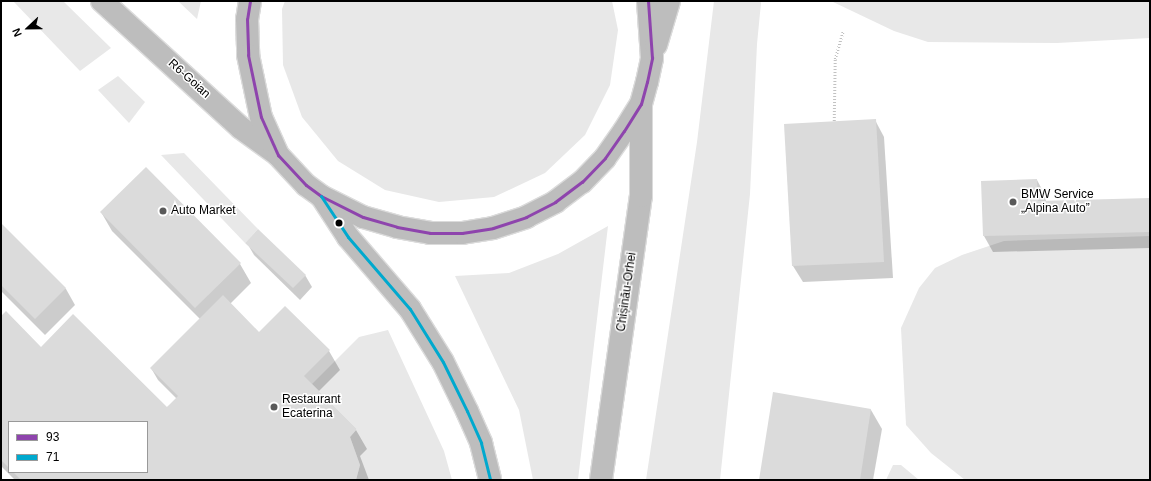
<!DOCTYPE html>
<html>
<head>
<meta charset="utf-8">
<style>
	body { margin:0 }
	#map { position:relative; width:1151px; height:481px; overflow:hidden; background:#fff; font-family:Arial,sans-serif }
	div>[style] { position:absolute }
	.green>* { inset:0; background:#e8e8e8 }
	.shadow>* { inset:0; background:#0003 }
	.building>* { inset:0; background:#dbdbdb }
	.path>* { height:2.5px; margin-top:-1.25px; transform-origin:0; background:repeating-linear-gradient(90deg,#c2c2c2 0 1px,transparent 0 3px) }
	.roads { filter:drop-shadow(1px 0 #dbdbdb) drop-shadow(-1px 0 #dbdbdb) drop-shadow(0 1px #dbdbdb) drop-shadow(0 -1px #dbdbdb) }
	.primary>* { height:22px; margin:-11px; padding:0 11px; transform-origin:11px; border-radius:11px; background:#bdbdbd }
	.bus-1>* { height:3px; margin:-1.5px; padding:0 1.5px; transform-origin:1.5px; border-radius:1.5px; background:#8e44ad }
	.bus-2>* { height:3px; margin:-1.5px; padding:0 1.5px; transform-origin:1.5px; border-radius:1.5px; background:#00a9ce }
	.dots>* { width:11px; height:11px; translate:-50% -50%; box-sizing:border-box; border:2px solid #fff; border-radius:50% }
	span { translate:-50% -50%; white-space:nowrap; text-align:center; line-height:1.15; -webkit-text-stroke:3px #fff; paint-order:stroke }
	.street-label { font-size:12px; color:#000 }
	.poi-label { font-size:12px; color:#000 }
	.left { translate:0 -50%; text-align:left }
	.frame { position:absolute; inset:0; border:2px solid #000; pointer-events:none }
	.legend { position:absolute; left:8px; top:421px; width:140px; height:52px; box-sizing:border-box; background:#fff; border:1px solid #999; margin:0; padding:5px 7px; list-style:none; font-size:12px; color:#000 }
	.legend li { display:flex; align-items:center; gap:8px; height:20px }
	.legend b { width:20px; border:1px solid #999 }
	.north { position:absolute; left:8px; top:8px; width:40px; height:40px; -webkit-text-stroke:3px #fff; paint-order:stroke; rotate:248deg; font-size:11px; font-weight:700; line-height:16px; text-align:center; color:#000 }
	.north::after { content:''; display:block; margin:auto; width:14px; height:18px; background:#000; clip-path:polygon(50% 0,100% 100%,50% 72%,0 100%) }
</style>
</head>
<body>
<div id="map">
	<div class="green">
		<div style="clip-path:polygon(13px 1px,63px 1px,111px 48px,80px 71px)"></div>
		<div style="clip-path:polygon(178px 1px,201px 1px,197px 19px)"></div>
		<div style="clip-path:polygon(285px 1px,612px 1px,618px 30px,610px 85px,585px 135px,545px 173px,494px 197px,439px 202px,385px 190px,338px 161px,302px 117px,283px 65px,282px 9px)"></div>
		<div style="clip-path:polygon(714px 1px,760px 1px,761px 3px,757px 44px,750px 194px,720px 480px,646px 480px,697px 142px)"></div>
		<div style="clip-path:polygon(831px 1px,1150px 1px,1150px 38px,1057px 43px,928px 42px,894px 31px)"></div>
		<div style="clip-path:polygon(118px 76px,145px 102px,129px 123px,98px 90px)"></div>
		<div style="clip-path:polygon(184px 153px,258px 229px,245px 243px,161px 155px)"></div>
		<div style="clip-path:polygon(608px 226px,578px 480px,533px 480px,519px 410px,455px 276px,509px 273px,558px 254px)"></div>
		<div style="clip-path:polygon(1150px 236px,1150px 480px,965px 480px,931px 453px,906px 425px,901px 328px,919px 288px,935px 268px,962px 255px,1004px 241px)"></div>
		<div style="clip-path:polygon(388px 330px,444px 451px,452px 480px,356px 480px,360px 465px,350px 437px,357px 429px,312px 384px,359px 337px)"></div>
		<div style="clip-path:polygon(893px 465px,901px 465px,919px 480px,886px 480px)"></div>
	</div>
	<div class="shadow">
		<div style="clip-path:polygon(875px 120px,884px 137px,893px 278px,803px 282px,793px 266px,785px 125px)"></div>
		<div style="clip-path:polygon(evenodd,146px 168px,240px 264px,251px 283px,230px 304px,259px 333px,329px 351px,340px 370px,318px 392px,356px 430px,367px 449px,360px 456px,369px 480px,15px 480px,1px 466px,1px 318px,41px 348px,166px 408px,177px 399px,158px 380px,151px 368px,200px 319px,112px 231px,101px 212px,146px 168px,9px 422px,147px 422px,147px 472px,9px 472px,9px 422px)"></div>
		<div style="clip-path:polygon(1037px 180px,1046px 197px,1046px 202px,1150px 199px,1150px 248px,993px 252px,984px 236px)"></div>
		<div style="clip-path:polygon(1px 225px,66px 289px,75px 305px,45px 335px,1px 291px)"></div>
		<div style="clip-path:polygon(247px 243px,305px 275px,312px 287px,300px 300px,254px 255px)"></div>
		<div style="clip-path:polygon(774px 394px,871px 410px,882px 429px,873px 480px,760px 480px)"></div>
	</div>
	<div class="building">
		<div style="clip-path:polygon(876px 119px,884px 262px,792px 266px,784px 124px)"></div>
		<div style="clip-path:polygon(146px 167px,241px 263px,195px 308px,100px 212px)"></div>
		<div style="clip-path:polygon(1037px 179px,1038px 201px,1150px 198px,1150px 232px,983px 236px,981px 181px)"></div>
		<div style="clip-path:polygon(1px 223px,66px 288px,35px 319px,1px 285px)"></div>
		<div style="clip-path:polygon(258px 229px,306px 275px,293px 288px,245px 243px)"></div>
		<div style="clip-path:polygon(223px 295px,259px 332px,285px 306px,330px 350px,304px 376px,357px 429px,350px 437px,360px 465px,356px 480px,21px 480px,13px 472px,147px 472px,147px 422px,9px 422px,9px 468px,1px 460px,1px 316px,6px 311px,41px 347px,73px 314px,167px 407px,178px 396px,150px 368px)"></div>
		<div style="clip-path:polygon(773px 392px,871px 409px,860px 480px,759px 480px)"></div>
	</div>
	<div class="path">
		<div style="left:834px;top:121px;width:62px;rotate:-89.1deg"></div>
		<div style="left:835px;top:59px;width:29px;rotate:-74deg"></div>
	</div>
	<div class="roads">
		<div class="primary">
			<div style="left:102px;top:1px;width:188px;rotate:42.4deg"></div>
			<div style="left:241px;top:128px;width:44px;rotate:35.8deg"></div>
			<div style="left:250px;top:1px;width:18px;rotate:99deg"></div>
			<div style="left:247px;top:19px;width:36px;rotate:88deg"></div>
			<div style="left:248px;top:55px;width:63px;rotate:78.2deg"></div>
			<div style="left:261px;top:117px;width:42px;rotate:65.9deg"></div>
			<div style="left:278px;top:155px;width:41px;rotate:47deg"></div>
			<div style="left:306px;top:185px;width:19px;rotate:36deg"></div>
			<div style="left:321px;top:196px;width:47px;rotate:26.6deg"></div>
			<div style="left:363px;top:217px;width:35px;rotate:16deg"></div>
			<div style="left:397px;top:227px;width:34px;rotate:10deg"></div>
			<div style="left:430px;top:233px;width:32px"></div>
			<div style="left:462px;top:233px;width:31px;rotate:-9deg"></div>
			<div style="left:493px;top:228px;width:35px;rotate:-18deg"></div>
			<div style="left:526px;top:217px;width:33px;rotate:-27deg"></div>
			<div style="left:555px;top:202px;width:34px;rotate:-37deg"></div>
			<div style="left:582px;top:182px;width:33px;rotate:-46deg"></div>
			<div style="left:605px;top:158px;width:33px;rotate:-55deg"></div>
			<div style="left:624px;top:131px;width:32px;rotate:-58deg"></div>
			<div style="left:641px;top:104px;width:23px;rotate:-75deg"></div>
			<div style="left:647px;top:82px;width:25px;rotate:-78deg"></div>
			<div style="left:652px;top:58px;width:57px;rotate:-94deg"></div>
			<div style="left:656px;top:45px;width:46px;rotate:-73.5deg"></div>
			<div style="left:322px;top:197px;width:48px;rotate:57deg"></div>
			<div style="left:348px;top:237px;width:95px;rotate:49.3deg"></div>
			<div style="left:410px;top:309px;width:62px;rotate:58.1deg"></div>
			<div style="left:443px;top:362px;width:55px;rotate:63.9deg"></div>
			<div style="left:467px;top:411px;width:35px;rotate:66deg"></div>
			<div style="left:481px;top:443px;width:38px;rotate:76deg"></div>
			<div style="left:601px;top:480px;width:287px;rotate:-82deg"></div>
			<div style="left:641px;top:196px;width:92px;rotate:-90deg"></div>
		</div>
	</div>
	<div class="bus-1">
		<div style="left:250px;top:1px;width:18px;rotate:99deg"></div>
		<div style="left:247px;top:19px;width:36px;rotate:88deg"></div>
		<div style="left:248px;top:55px;width:63px;rotate:78.2deg"></div>
		<div style="left:261px;top:117px;width:42px;rotate:65.9deg"></div>
		<div style="left:278px;top:155px;width:41px;rotate:47deg"></div>
		<div style="left:306px;top:185px;width:19px;rotate:36deg"></div>
		<div style="left:321px;top:196px;width:47px;rotate:26.6deg"></div>
		<div style="left:363px;top:217px;width:35px;rotate:16deg"></div>
		<div style="left:397px;top:227px;width:34px;rotate:10deg"></div>
		<div style="left:430px;top:233px;width:32px"></div>
		<div style="left:462px;top:233px;width:31px;rotate:-9deg"></div>
		<div style="left:493px;top:228px;width:35px;rotate:-18deg"></div>
		<div style="left:526px;top:217px;width:33px;rotate:-27deg"></div>
		<div style="left:555px;top:202px;width:34px;rotate:-37deg"></div>
		<div style="left:582px;top:182px;width:33px;rotate:-46deg"></div>
		<div style="left:605px;top:158px;width:33px;rotate:-55deg"></div>
		<div style="left:624px;top:131px;width:32px;rotate:-58deg"></div>
		<div style="left:641px;top:104px;width:23px;rotate:-75deg"></div>
		<div style="left:647px;top:82px;width:25px;rotate:-78deg"></div>
		<div style="left:652px;top:58px;width:57px;rotate:-94deg"></div>
	</div>
	<div class="bus-2">
		<div style="left:321px;top:196px;width:49px;rotate:56.6deg"></div>
		<div style="left:348px;top:237px;width:95px;rotate:49.3deg"></div>
		<div style="left:410px;top:309px;width:62px;rotate:58.1deg"></div>
		<div style="left:443px;top:362px;width:55px;rotate:63.9deg"></div>
		<div style="left:467px;top:411px;width:35px;rotate:66deg"></div>
		<div style="left:481px;top:443px;width:38px;rotate:76deg"></div>
	</div>
	<div class="dots">
		<div style="left:1013px;top:202px;background:#595959"></div>
		<div style="left:163px;top:211px;background:#595959"></div>
		<div style="left:339px;top:223px;background:#000"></div>
		<div style="left:274px;top:407px;background:#595959"></div>
	</div>
	<div class="street-label">
		<span style="left:189px;top:79px;rotate:42deg">R6-Goian</span>
		<span style="left:627px;top:292px;rotate:-82deg">Chișinău-Orhei</span>
	</div>
	<div class="poi-label">
		<span class="left" style="left:1021px;top:202px">BMW Service<br>„Alpina Auto”</span>
		<span class="left" style="left:171px;top:211px">Auto Market</span>
		<span class="left" style="left:282px;top:407px">Restaurant<br>Ecaterina</span>
	</div>
	<div class="frame"></div>
	<ul class="legend">
	<li><b style="height:5px;background:#8e44ad"></b>93</li>
	<li><b style="height:5px;background:#00a9ce"></b>71</li>
	</ul>
	<div class="north">N</div>
</div>
</body>
</html>
